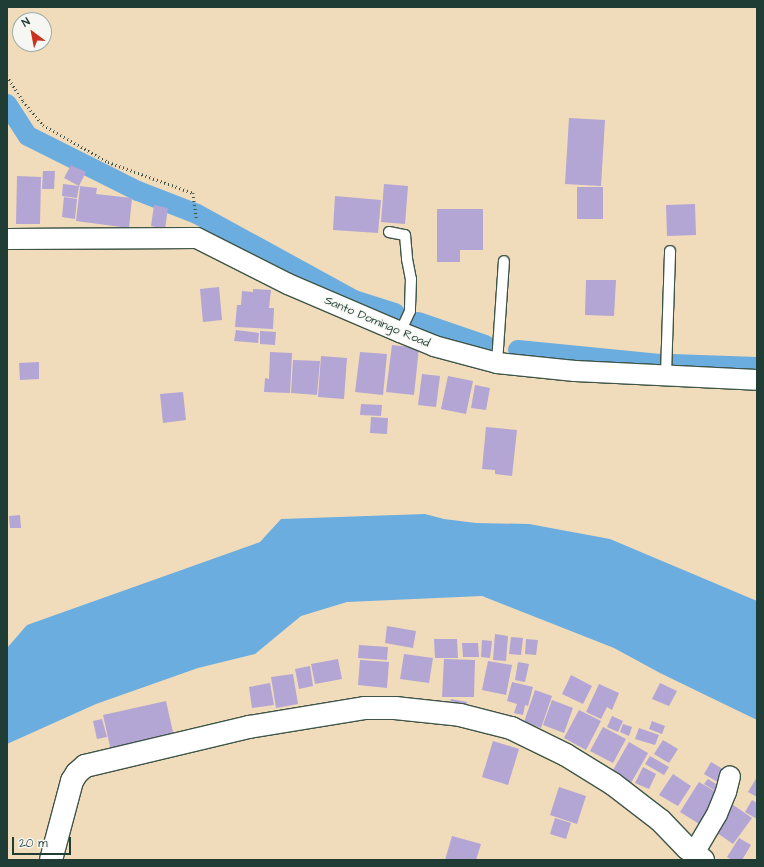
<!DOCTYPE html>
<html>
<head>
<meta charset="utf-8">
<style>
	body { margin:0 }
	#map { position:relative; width:764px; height:867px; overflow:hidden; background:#f0dcbb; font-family:"Architects Daughter",sans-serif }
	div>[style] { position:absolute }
	.water>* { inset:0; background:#6cade0 }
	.canal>* { height:20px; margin:-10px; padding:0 10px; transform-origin:10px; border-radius:10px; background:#6cade0 }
	.building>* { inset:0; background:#b3a5d4 }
	.path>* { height:2.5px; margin-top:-1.25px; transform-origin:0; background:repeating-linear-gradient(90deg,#3e5548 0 1px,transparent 0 4px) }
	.roads { filter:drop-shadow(1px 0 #3e5548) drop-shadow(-1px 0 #3e5548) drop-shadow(0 1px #3e5548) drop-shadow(0 -1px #3e5548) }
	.service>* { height:10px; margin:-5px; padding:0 5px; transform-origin:5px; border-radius:5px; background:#fff }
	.minor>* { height:20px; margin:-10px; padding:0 10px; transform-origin:10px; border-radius:10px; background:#fff }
	.tertiary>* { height:22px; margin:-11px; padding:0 11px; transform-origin:11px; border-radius:11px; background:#fff }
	span { translate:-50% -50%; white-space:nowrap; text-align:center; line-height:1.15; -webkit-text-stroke:3px #f6f6f2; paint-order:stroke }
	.street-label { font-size:12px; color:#1f3d34 }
	.frame { position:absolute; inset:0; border:8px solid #1f3d34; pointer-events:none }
	.north { position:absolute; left:12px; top:12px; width:40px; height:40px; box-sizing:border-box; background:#f6f6f2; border:1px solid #a0aca6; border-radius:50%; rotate:328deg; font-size:11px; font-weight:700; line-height:16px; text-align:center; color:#1f3d34 }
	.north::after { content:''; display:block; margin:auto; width:14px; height:18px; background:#c8321e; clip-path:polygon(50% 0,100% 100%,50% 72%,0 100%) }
	.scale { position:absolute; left:12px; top:837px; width:59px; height:18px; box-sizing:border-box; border:2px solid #1f3d34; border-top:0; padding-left:5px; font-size:12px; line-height:14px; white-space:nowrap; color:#1f3d34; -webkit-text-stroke:3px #f6f6f2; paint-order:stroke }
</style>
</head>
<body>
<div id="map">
	<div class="water">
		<div style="clip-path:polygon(425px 514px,444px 519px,476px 523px,529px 524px,610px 539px,757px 601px,757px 720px,660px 673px,614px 648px,482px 596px,347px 602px,301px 616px,255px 654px,198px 668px,96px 704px,7px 744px,7px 648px,27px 625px,260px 542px,281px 519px)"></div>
	</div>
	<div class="canal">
		<div style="left:7px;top:104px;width:38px;rotate:57deg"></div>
		<div style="left:28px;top:136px;width:123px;rotate:26.6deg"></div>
		<div style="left:138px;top:191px;width:63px;rotate:21.3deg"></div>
		<div style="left:197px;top:214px;width:179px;rotate:28.7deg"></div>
		<div style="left:354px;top:300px;width:43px;rotate:17.6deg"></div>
		<div style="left:418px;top:322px;width:71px;rotate:18.9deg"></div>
		<div style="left:518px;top:350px;width:145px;rotate:5.6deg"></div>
		<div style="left:672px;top:364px;width:85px;rotate:2deg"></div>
	</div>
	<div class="building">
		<div style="clip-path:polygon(569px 118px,605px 120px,601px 186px,565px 184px)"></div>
		<div style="clip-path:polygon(71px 165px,86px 172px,79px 186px,64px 178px)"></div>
		<div style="clip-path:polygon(43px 171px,55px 171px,54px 189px,42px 189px)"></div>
		<div style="clip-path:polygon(17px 176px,41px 177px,40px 224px,16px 224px)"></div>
		<div style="clip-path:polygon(63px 184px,79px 186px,77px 198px,62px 196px)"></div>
		<div style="clip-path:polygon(384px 184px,408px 186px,405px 224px,381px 222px)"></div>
		<div style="clip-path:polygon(79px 186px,97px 188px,96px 194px,132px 198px,129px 228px,76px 221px,80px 187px)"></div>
		<div style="clip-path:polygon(577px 187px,603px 187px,603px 219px,577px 219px)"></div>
		<div style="clip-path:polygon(335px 196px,381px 200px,378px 233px,333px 230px)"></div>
		<div style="clip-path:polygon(64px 197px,77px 199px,75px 219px,62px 217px)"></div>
		<div style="clip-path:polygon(695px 204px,696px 235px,667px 236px,666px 205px)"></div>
		<div style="clip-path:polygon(154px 205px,168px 208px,165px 229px,151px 226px)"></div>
		<div style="clip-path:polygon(437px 209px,483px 209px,483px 250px,460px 250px,460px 262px,437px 262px)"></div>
		<div style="clip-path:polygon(586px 280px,616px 280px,614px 316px,585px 315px)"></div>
		<div style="clip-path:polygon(219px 287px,222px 320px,203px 322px,200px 289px)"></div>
		<div style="clip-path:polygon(253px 289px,271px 290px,269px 308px,274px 308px,273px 329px,235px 327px,237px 305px,241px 305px,242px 291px,253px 292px)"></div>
		<div style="clip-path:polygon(236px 330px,259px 333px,258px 343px,234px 341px)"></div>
		<div style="clip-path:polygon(260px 331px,276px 332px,275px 345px,260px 344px)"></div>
		<div style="clip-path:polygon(392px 345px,419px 348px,414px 395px,386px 392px)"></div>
		<div style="clip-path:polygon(270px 352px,292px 353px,290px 393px,264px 392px,265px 378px,269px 379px)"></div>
		<div style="clip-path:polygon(360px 352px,387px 354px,383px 395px,355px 392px)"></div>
		<div style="clip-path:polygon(321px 356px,347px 358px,344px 399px,318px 397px)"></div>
		<div style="clip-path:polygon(293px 360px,320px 361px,317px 395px,291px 393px)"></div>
		<div style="clip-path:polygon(39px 362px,39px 379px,20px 380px,19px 363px)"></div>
		<div style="clip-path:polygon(422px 374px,440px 376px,436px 407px,418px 405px)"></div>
		<div style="clip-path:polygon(448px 376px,473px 381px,466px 414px,441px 409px)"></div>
		<div style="clip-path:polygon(475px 385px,490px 388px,486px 410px,471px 408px)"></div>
		<div style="clip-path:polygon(183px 392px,186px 420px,163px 423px,160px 394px)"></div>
		<div style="clip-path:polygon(361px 404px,382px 405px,381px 416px,360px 415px)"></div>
		<div style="clip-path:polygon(371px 417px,388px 418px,387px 434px,370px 433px)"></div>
		<div style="clip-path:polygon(486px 427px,517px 430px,512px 476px,495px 474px,495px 470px,482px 469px)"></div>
		<div style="clip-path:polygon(20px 515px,21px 528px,10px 528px,9px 516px)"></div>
		<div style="clip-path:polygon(387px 626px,416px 631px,413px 648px,385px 643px)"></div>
		<div style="clip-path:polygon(495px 634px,508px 636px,506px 661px,493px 660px)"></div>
		<div style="clip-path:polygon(511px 637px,523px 638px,521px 655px,509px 654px)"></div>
		<div style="clip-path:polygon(434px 639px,457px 639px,458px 658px,435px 658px)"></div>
		<div style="clip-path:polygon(526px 639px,538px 640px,536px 655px,525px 654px)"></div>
		<div style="clip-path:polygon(482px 640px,492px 641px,490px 658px,481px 657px)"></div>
		<div style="clip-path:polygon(462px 643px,478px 643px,479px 657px,463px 657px)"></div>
		<div style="clip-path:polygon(359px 645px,388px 647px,387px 660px,358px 658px)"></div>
		<div style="clip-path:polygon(404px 654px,433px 658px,429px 683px,400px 679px)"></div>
		<div style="clip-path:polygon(338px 659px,342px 679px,315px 684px,311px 664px)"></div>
		<div style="clip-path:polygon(444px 659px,475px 660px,474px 697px,442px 697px)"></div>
		<div style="clip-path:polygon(360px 660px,389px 662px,387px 688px,358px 685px)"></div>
		<div style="clip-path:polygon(488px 661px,512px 665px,506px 695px,482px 690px)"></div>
		<div style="clip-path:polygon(518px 662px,529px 664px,525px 682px,515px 680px)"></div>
		<div style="clip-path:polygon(310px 666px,313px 686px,299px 689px,295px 669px)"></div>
		<div style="clip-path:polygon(293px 674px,298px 704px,276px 708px,271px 677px)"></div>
		<div style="clip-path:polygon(571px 675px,592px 686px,583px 704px,562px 694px)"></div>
		<div style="clip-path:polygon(512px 682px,533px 687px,528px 706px,525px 705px,523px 715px,514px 713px,517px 704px,507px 701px)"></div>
		<div style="clip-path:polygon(270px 683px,274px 705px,252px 708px,249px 687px)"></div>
		<div style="clip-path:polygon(660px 683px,677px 691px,669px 706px,652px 699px)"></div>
		<div style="clip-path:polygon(599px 684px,619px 693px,612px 710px,607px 707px,601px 719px,586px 712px)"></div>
		<div style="clip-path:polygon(535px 690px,552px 696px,541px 728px,524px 722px)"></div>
		<div style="clip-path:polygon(451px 699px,467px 702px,466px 712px,449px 709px)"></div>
		<div style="clip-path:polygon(552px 700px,573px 708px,564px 733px,543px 725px)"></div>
		<div style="clip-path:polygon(166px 701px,174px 737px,111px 751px,103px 715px)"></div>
		<div style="clip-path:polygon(579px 710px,601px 721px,586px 750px,564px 738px)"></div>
		<div style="clip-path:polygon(612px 716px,623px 721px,618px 732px,607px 727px)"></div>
		<div style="clip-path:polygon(102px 719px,107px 737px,97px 739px,93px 721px)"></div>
		<div style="clip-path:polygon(652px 721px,665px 726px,662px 734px,649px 729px)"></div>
		<div style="clip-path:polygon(623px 724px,632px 727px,629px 736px,620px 732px)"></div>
		<div style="clip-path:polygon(603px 727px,626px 739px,613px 763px,590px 751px)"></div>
		<div style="clip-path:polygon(639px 728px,659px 735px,655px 745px,635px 739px)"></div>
		<div style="clip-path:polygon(663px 740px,678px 749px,669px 763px,654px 754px)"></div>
		<div style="clip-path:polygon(493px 741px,519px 749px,508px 785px,482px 777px)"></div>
		<div style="clip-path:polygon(629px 742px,648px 753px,631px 783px,612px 772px)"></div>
		<div style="clip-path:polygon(650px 756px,669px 767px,664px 775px,645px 764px)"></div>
		<div style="clip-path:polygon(711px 762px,728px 772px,721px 784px,704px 774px)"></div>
		<div style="clip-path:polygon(643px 767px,656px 774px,649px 789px,635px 783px)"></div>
		<div style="clip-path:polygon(673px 774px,691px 786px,678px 806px,659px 795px)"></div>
		<div style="clip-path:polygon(757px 777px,757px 797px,748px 792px)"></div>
		<div style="clip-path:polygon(708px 779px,722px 788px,719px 793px,704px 784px)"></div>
		<div style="clip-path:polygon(699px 782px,723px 796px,704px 827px,680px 812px)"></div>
		<div style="clip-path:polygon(559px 787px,586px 796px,577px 824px,550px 815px)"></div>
		<div style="clip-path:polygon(752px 800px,757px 803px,757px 819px,745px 812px)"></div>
		<div style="clip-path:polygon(729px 802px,752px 818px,733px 844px,710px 828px)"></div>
		<div style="clip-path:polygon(555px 818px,571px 823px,566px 839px,550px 834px)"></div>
		<div style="clip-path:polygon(452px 836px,481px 844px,476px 860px,445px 860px)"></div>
		<div style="clip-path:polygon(739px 838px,751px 845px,742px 860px,732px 860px,727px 857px)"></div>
	</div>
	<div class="path">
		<div style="left:7px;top:76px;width:30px;rotate:57deg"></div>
		<div style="left:23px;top:101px;width:31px;rotate:50deg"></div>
		<div style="left:43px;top:125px;width:75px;rotate:29.6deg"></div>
		<div style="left:108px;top:162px;width:90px;rotate:20deg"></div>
		<div style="left:193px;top:193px;width:27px;rotate:82deg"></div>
	</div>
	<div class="roads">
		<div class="service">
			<div style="left:389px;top:232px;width:16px;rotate:11deg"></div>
			<div style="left:405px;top:235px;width:24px;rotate:85deg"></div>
			<div style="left:407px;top:259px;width:20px;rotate:79deg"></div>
			<div style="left:411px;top:279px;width:32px;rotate:92deg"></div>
			<div style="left:410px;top:311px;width:23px;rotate:115deg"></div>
			<div style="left:497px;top:363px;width:102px;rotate:-86.1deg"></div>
			<div style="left:666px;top:374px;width:123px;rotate:-88.1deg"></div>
		</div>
		<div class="minor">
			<div style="left:7px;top:239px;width:190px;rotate:-0.3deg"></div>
			<div style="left:197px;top:238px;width:102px;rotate:26.8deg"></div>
			<div style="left:288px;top:284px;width:122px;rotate:23.2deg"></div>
			<div style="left:400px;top:332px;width:37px;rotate:22deg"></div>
			<div style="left:434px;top:346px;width:65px;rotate:15.1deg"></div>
			<div style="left:497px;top:363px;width:78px;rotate:5.9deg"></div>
			<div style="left:575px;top:371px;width:182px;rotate:2.8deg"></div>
			<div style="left:694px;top:853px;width:45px;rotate:-59.5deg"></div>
			<div style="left:717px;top:814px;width:24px;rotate:-68deg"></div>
			<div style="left:726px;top:792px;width:16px;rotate:-76deg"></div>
		</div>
		<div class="tertiary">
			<div style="left:51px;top:860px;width:82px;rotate:-75.1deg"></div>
			<div style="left:72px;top:781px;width:9px;rotate:-58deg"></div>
			<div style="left:77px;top:773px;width:11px;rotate:-41deg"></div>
			<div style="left:85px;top:766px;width:169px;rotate:-13.4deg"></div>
			<div style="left:249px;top:727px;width:118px;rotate:-9.3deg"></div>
			<div style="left:365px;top:708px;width:30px"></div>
			<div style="left:395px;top:708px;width:65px;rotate:6.1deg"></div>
			<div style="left:460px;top:715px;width:53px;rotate:14.3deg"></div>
			<div style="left:511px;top:728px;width:61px;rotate:26.1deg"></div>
			<div style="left:566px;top:755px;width:55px;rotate:31.7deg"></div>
			<div style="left:613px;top:784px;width:59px;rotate:37.5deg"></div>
			<div style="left:660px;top:820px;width:39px;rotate:46deg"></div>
			<div style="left:687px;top:848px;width:20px;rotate:37deg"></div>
		</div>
	</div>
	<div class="street-label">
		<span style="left:377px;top:322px;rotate:23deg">Santo Domingo Road</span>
	</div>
	<div class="frame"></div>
	<div class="north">N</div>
	<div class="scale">20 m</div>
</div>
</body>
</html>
